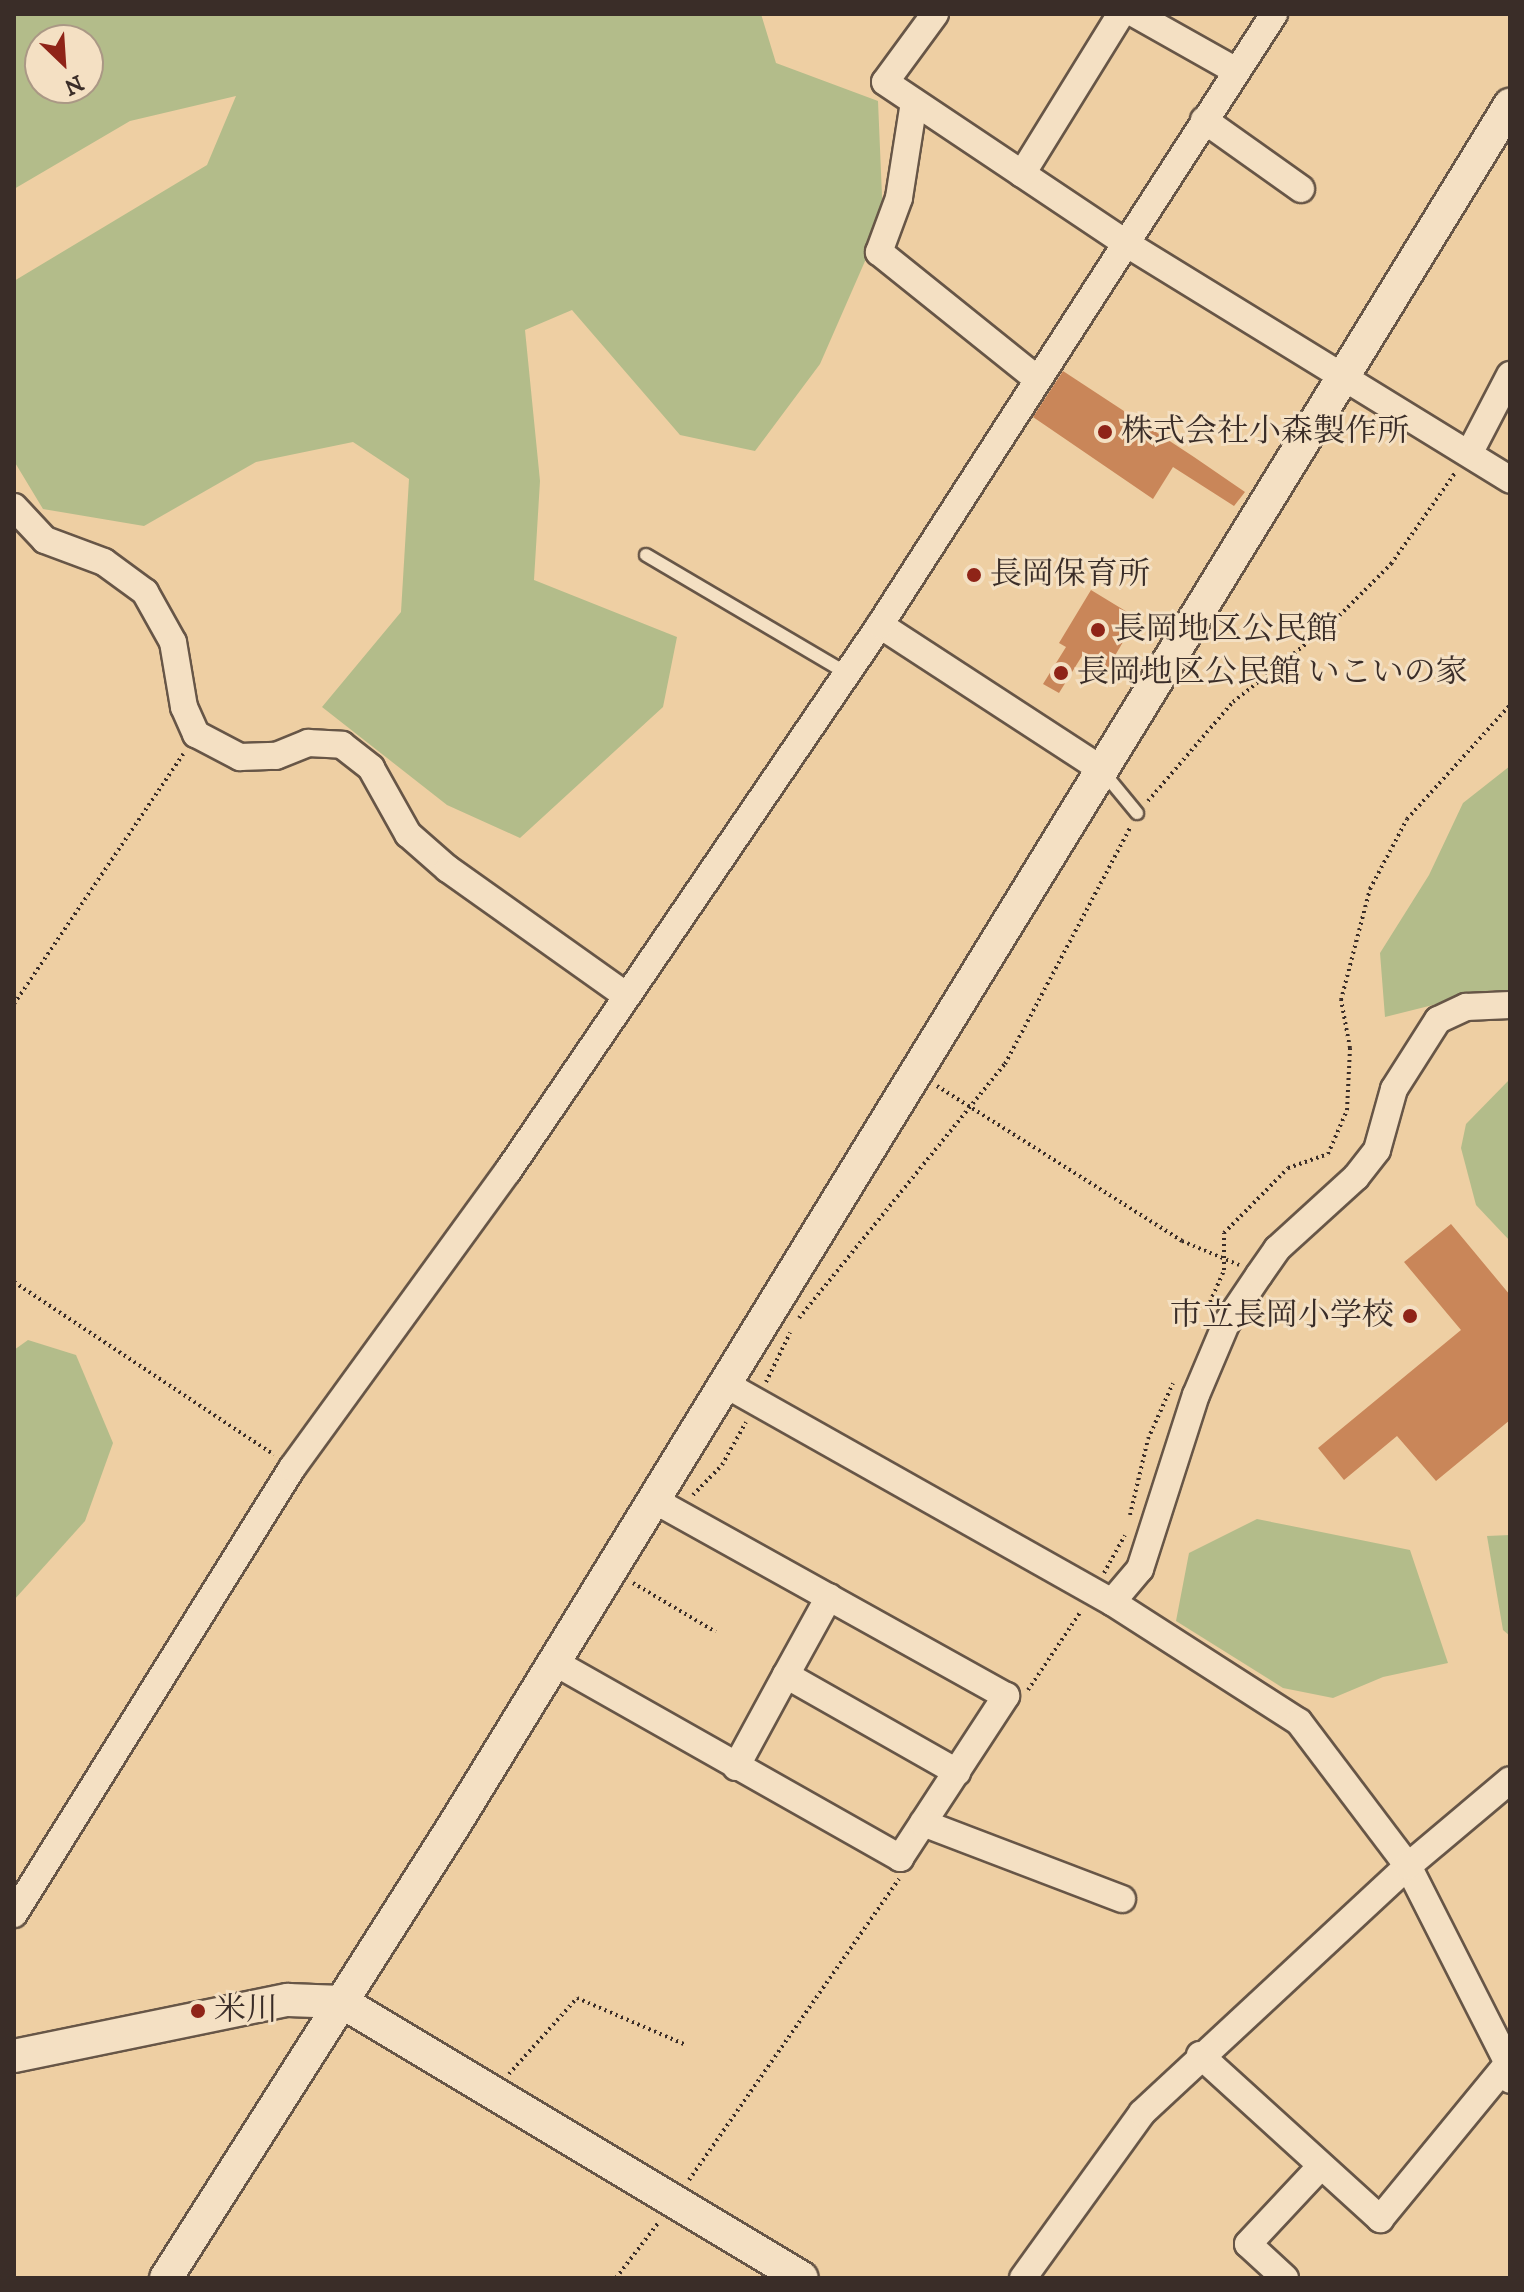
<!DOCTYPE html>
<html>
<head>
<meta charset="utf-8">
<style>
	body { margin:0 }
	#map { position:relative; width:1524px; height:2292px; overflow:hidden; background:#eecfa3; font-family:"IM FELL DW Pica","Noto Serif JP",serif }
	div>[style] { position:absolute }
	.green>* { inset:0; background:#b3bc8a }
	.building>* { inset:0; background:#c98659 }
	.path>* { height:4px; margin-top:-2px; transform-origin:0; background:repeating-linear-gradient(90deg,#3a2d28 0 2px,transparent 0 6px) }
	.roads { filter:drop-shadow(2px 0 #675647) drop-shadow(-2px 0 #675647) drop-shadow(0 2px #675647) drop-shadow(0 -2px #675647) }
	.service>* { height:12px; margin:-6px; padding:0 6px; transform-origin:6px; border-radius:6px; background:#f4e0c3 }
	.minor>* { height:26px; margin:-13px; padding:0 13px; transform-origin:13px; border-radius:13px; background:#f4e0c3 }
	.tertiary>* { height:32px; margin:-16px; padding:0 16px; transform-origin:16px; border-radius:16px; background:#f4e0c3 }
	.dots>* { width:22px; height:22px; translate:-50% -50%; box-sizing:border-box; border:4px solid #f4e0c3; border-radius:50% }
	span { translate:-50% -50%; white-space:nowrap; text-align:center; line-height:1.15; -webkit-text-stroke:6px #f4e0c3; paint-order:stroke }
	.poi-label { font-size:32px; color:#3a2d28 }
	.left { translate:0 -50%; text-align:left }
	.right { translate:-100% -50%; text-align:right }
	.frame { position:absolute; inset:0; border:16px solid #3a2d28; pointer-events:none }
	.north { position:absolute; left:24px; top:24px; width:80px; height:80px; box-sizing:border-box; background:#f4e0c3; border:2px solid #aa9885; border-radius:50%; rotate:155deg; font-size:22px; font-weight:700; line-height:32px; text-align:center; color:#3a2d28 }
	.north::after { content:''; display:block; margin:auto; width:28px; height:36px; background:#8f2418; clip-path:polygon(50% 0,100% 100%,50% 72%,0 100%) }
</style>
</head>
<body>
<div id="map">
	<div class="green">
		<div style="clip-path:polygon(evenodd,14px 14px,761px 14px,776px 63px,878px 101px,883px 220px,820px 364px,755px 451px,680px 435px,572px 310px,525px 330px,540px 481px,534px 580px,677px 637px,663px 707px,520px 838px,447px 805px,322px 707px,401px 612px,409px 479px,353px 442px,256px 462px,144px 526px,43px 509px,14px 461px,14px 281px,207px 165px,236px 96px,130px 121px,14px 189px,14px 14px,40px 40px,88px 40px,88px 88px,40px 88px,40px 40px)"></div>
		<div style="clip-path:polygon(1510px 766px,1510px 995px,1493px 990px,1385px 1017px,1380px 953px,1429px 875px,1463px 803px)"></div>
		<div style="clip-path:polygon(1510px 1079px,1510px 1241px,1476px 1205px,1461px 1148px,1466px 1124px)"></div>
		<div style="clip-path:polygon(28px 1340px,76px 1355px,113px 1443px,85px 1521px,14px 1600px,14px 1350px)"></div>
		<div style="clip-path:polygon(1257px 1519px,1410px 1550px,1448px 1663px,1383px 1677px,1333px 1698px,1283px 1688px,1176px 1621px,1189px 1553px)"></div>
		<div style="clip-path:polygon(1510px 1535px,1510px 1636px,1503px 1630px,1487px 1536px)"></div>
	</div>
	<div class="building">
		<div style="clip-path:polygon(1063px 371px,1194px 457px,1245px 492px,1234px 506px,1173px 467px,1153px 499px,1033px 417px)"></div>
		<div style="clip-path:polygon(1091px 590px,1137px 618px,1106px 671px,1082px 656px,1059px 693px,1043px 684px,1066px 647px,1059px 643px)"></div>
		<div style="clip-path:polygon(1451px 1224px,1510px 1295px,1510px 1420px,1436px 1481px,1397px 1436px,1344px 1480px,1318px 1448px,1461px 1330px,1404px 1262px)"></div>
	</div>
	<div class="path">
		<div style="left:1148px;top:801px;width:130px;rotate:-49.4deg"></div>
		<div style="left:1233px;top:702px;width:125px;rotate:-38.5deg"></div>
		<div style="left:1331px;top:624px;width:85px;rotate:-45deg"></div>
		<div style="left:1391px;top:564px;width:111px;rotate:-54.9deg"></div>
		<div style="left:14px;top:1004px;width:302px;rotate:-55.9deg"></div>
		<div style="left:937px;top:1086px;width:290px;rotate:32.3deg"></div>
		<div style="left:1182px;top:1241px;width:62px;rotate:22.8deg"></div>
		<div style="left:14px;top:1282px;width:312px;rotate:33.6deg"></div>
		<div style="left:1210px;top:1302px;width:35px;rotate:-66deg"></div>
		<div style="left:1224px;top:1270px;width:37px;rotate:-90deg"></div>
		<div style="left:1224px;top:1233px;width:91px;rotate:-45.4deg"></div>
		<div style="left:1288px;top:1168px;width:42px;rotate:-19.3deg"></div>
		<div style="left:1328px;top:1154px;width:48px;rotate:-66.6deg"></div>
		<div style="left:1347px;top:1110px;width:62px;rotate:-87.2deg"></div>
		<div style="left:1350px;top:1048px;width:49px;rotate:-100.6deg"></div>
		<div style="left:1341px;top:1000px;width:115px;rotate:-75.4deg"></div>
		<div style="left:1370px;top:889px;width:79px;rotate:-62.1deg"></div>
		<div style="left:1407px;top:819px;width:154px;rotate:-47.9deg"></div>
		<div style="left:799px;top:1318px;width:327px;rotate:-51deg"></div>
		<div style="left:1005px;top:1064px;width:267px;rotate:-62.1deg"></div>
		<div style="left:766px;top:1382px;width:55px;rotate:-63.9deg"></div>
		<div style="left:693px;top:1495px;width:42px;rotate:-46deg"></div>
		<div style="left:722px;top:1465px;width:49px;rotate:-60.8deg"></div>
		<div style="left:1130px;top:1515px;width:78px;rotate:-76.7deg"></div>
		<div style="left:1148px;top:1439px;width:61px;rotate:-65.9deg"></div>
		<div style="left:1104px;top:1573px;width:43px;rotate:-61.1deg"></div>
		<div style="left:633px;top:1583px;width:96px;rotate:30.6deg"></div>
		<div style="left:1028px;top:1690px;width:95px;rotate:-56.1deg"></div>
		<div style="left:509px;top:2074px;width:102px;rotate:-48.2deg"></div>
		<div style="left:577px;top:1998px;width:119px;rotate:23.3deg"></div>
		<div style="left:689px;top:2180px;width:367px;rotate:-55.1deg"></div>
		<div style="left:616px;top:2278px;width:69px;rotate:-52.6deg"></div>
	</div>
	<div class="roads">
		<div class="service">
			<div style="left:646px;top:555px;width:232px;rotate:30.5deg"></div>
			<div style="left:1104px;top:773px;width:52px;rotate:50.5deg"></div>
		</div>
		<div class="minor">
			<div style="left:935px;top:14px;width:84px;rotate:126.3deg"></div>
			<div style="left:885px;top:82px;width:291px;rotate:33.8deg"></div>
			<div style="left:1127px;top:244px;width:450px;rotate:31.6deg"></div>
			<div style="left:1135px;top:14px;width:116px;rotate:29.4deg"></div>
			<div style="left:914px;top:102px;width:97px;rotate:98.9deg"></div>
			<div style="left:899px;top:198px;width:58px;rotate:110.3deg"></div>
			<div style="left:879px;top:252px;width:203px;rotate:38.8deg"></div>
			<div style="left:1204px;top:120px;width:119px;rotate:35.4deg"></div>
			<div style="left:1022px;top:174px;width:188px;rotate:-58.3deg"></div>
			<div style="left:1470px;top:452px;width:87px;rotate:-62.5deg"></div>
			<div style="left:14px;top:507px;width:45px;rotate:46.8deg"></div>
			<div style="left:45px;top:540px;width:63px;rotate:20.4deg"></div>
			<div style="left:104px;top:562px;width:51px;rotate:36.2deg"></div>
			<div style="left:145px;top:592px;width:57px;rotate:60.8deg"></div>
			<div style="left:173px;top:642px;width:66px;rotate:80.4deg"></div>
			<div style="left:184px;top:707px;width:30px;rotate:66deg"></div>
			<div style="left:196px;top:734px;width:50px;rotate:27.6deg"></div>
			<div style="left:240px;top:757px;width:36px;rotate:-2deg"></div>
			<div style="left:276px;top:756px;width:35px;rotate:-22deg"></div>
			<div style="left:308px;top:743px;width:34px;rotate:3deg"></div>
			<div style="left:342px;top:745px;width:37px;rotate:38deg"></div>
			<div style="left:371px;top:768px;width:76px;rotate:60.7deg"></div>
			<div style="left:408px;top:834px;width:53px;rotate:41.2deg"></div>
			<div style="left:448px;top:869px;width:219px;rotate:35.4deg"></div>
			<div style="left:880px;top:625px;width:262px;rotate:33.1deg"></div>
			<div style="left:725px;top:1384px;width:444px;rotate:29.4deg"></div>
			<div style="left:1112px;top:1602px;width:222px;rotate:32.7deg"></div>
			<div style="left:1299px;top:1722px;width:181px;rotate:52.9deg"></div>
			<div style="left:1408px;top:1866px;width:221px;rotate:63.1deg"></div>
			<div style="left:1508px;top:2063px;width:17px;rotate:83deg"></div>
			<div style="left:829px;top:1597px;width:89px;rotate:118.9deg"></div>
			<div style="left:786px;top:1675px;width:197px;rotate:29.6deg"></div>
			<div style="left:1112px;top:1602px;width:43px;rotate:-49.7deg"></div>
			<div style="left:1140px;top:1569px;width:183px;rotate:-72.2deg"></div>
			<div style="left:1196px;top:1395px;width:77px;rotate:-67.1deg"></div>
			<div style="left:1226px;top:1324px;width:59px;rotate:-56deg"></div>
			<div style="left:1259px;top:1275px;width:32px;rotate:-55deg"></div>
			<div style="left:1277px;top:1249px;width:107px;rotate:-42.3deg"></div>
			<div style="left:1356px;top:1177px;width:34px;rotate:-52deg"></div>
			<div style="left:1377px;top:1150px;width:63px;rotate:-74.4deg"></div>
			<div style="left:1394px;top:1089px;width:82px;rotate:-57.5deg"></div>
			<div style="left:1438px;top:1020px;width:31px;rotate:-25deg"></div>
			<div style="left:1466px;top:1007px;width:44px;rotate:-2.6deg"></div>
			<div style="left:554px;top:1662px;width:398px;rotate:29.5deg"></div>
			<div style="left:900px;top:1858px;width:194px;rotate:-56.8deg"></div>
			<div style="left:1006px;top:1696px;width:403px;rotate:-150.9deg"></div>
			<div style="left:736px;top:1767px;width:105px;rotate:-61.5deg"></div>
			<div style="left:923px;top:1823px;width:213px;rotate:20.9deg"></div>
			<div style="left:14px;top:1914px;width:526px;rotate:-58.06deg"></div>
			<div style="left:292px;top:1468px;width:367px;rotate:-54deg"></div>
			<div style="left:508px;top:1171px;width:661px;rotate:-55.73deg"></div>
			<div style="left:880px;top:625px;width:727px;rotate:-57.18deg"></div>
			<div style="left:1200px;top:2055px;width:244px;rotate:42.3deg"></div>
			<div style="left:1380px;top:2219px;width:202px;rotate:-50.6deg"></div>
			<div style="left:1023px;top:2278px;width:203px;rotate:-54.2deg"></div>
			<div style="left:1142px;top:2113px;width:363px;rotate:-42.9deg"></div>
			<div style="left:1408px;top:1866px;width:133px;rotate:-40.1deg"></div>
			<div style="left:1285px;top:2278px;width:50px;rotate:-137.4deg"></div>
			<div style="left:1248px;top:2244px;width:107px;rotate:-46.9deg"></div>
		</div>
		<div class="tertiary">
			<div style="left:14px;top:2056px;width:280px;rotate:-11.6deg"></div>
			<div style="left:288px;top:2000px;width:54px;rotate:2.1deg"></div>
			<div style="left:342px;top:2002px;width:536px;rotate:30.96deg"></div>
			<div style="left:166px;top:2278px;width:535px;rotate:-57.53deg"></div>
			<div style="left:453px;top:1827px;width:2021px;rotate:-58.46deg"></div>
		</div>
	</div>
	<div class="dots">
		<div style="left:1105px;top:432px;background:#8f2418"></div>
		<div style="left:974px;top:575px;background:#8f2418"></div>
		<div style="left:1098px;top:630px;background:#8f2418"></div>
		<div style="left:1061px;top:673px;background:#8f2418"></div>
		<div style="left:1410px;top:1316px;background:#8f2418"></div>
		<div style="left:198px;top:2011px;background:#8f2418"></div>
	</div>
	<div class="poi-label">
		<span class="left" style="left:1121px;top:432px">株式会社小森製作所</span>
		<span class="left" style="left:990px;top:575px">長岡保育所</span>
		<span class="left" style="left:1114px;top:630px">長岡地区公民館</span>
		<span class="left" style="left:1077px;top:673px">長岡地区公民館 いこいの家</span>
		<span class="right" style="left:1394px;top:1316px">市立長岡小学校</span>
		<span class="left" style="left:214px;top:2011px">米川</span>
	</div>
	<div class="frame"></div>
	<div class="north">N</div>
</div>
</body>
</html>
